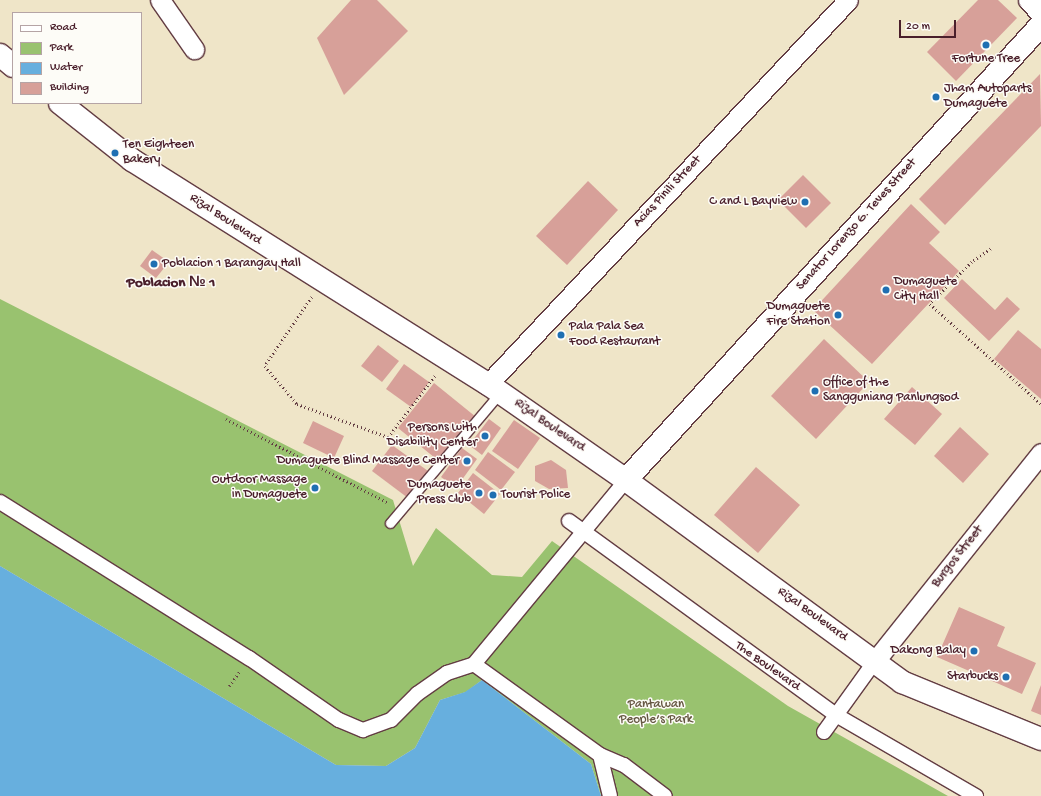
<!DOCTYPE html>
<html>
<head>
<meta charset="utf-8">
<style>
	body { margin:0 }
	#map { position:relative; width:1041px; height:796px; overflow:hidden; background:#efe5c8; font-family:"Gochi Hand",sans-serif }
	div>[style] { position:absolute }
	.green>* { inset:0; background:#99c26f }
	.water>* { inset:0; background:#67afde }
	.building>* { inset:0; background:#d7a099 }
	.path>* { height:2.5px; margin-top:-1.25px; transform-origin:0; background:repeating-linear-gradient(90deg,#633d43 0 1px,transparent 0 4px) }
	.roads { filter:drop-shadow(1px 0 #633d43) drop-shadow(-1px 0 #633d43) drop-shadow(0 1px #633d43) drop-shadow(0 -1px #633d43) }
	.service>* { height:9px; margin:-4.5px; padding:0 4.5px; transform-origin:4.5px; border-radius:4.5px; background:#fff }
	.pedestrian>* { height:14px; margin:-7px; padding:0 7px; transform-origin:7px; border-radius:7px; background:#fff }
	.minor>* { height:19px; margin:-9.5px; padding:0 9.5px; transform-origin:9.5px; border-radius:9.5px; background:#fff }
	.tertiary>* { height:22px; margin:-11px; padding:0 11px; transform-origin:11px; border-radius:11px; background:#fff }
	.secondary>* { height:22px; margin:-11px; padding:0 11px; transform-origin:11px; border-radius:11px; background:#fff }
	.dots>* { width:11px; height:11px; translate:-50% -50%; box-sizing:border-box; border:2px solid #fdfcf7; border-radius:50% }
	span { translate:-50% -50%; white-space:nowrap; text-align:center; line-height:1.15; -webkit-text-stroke:3px #fdfcf7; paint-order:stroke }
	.poi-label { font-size:13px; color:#4a1f2b }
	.left { translate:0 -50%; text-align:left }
	.right { translate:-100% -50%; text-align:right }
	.street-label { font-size:13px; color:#4a1f2b }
	.park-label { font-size:13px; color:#665843 }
	.quarter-label { font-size:15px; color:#4a1f2b; font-weight:700 }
	.legend { position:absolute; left:12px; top:12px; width:130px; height:92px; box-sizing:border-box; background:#fdfcf7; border:1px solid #b5a4a5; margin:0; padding:5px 7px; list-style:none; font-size:12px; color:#4a1f2b }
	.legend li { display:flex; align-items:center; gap:8px; height:20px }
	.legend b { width:20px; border:1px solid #b5a4a5 }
	.scale { position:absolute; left:899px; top:20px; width:57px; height:18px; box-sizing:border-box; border:2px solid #4a1f2b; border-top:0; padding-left:5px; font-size:12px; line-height:14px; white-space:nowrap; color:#4a1f2b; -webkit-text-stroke:3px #fdfcf7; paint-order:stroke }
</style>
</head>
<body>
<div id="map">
	<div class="green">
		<div style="clip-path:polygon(0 299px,393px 500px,413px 566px,436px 528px,492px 575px,522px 577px,552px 541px,788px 706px,948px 796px,601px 796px,591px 764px,482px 680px,466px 692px,440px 700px,415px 748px,386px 766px,336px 765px,0 566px)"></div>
	</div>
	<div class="water">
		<div style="clip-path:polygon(0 566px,336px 765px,386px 766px,415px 748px,440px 700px,465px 692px,482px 680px,591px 764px,601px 796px,0 796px)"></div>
	</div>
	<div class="building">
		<div style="clip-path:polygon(351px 0,377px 0,408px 31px,344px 95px,317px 38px)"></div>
		<div style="clip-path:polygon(978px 0,998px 0,1017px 18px,956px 81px,927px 52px)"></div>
		<div style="clip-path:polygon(1040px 74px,1041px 126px,945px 225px,919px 199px)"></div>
		<div style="clip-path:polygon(803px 175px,831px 203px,806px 228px,778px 200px)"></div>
		<div style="clip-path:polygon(588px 181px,618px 210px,567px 265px,536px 236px)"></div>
		<div style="clip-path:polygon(911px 204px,940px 232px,929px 243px,959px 271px,872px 364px,813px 310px)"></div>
		<div style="clip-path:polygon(152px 250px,169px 262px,156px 278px,140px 266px)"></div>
		<div style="clip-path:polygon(962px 279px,995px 310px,1007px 297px,1020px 309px,989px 341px,944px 298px)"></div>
		<div style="clip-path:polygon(1018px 330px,1041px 349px,1041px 399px,994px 359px)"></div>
		<div style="clip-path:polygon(824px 339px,869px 382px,816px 439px,771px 396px)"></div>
		<div style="clip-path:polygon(378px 345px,399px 361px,382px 382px,361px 366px)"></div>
		<div style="clip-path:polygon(404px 364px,429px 382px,411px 407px,386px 389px)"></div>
		<div style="clip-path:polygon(434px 383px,476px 417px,440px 462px,398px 428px)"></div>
		<div style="clip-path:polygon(912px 387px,942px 414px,915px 445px,884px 419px)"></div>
		<div style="clip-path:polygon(489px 419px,501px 428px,482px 455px,469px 445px)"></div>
		<div style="clip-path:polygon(514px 420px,540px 438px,518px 469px,492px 451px)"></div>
		<div style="clip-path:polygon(313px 421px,344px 436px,334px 458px,303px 443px)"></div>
		<div style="clip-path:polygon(960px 427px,989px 454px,963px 483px,934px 456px)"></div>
		<div style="clip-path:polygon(392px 445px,428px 471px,408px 498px,372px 471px)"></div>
		<div style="clip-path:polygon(462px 448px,477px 459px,456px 488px,441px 477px)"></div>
		<div style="clip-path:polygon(488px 452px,515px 472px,501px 490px,475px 470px)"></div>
		<div style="clip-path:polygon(551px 460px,566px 470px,568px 488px,549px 489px,535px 481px,535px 466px)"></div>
		<div style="clip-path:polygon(756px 467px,800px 505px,758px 553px,714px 515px)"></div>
		<div style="clip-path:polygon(473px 473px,500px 494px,484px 514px,458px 493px)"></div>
		<div style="clip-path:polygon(959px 607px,1005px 627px,997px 646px,1036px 663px,1022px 694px,937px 657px)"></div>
		<div style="clip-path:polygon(1041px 685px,1041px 715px,1031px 711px)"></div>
	</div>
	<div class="path">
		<div style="left:991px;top:249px;width:23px;rotate:146deg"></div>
		<div style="left:972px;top:262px;width:59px;rotate:135deg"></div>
		<div style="left:930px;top:304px;width:149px;rotate:42deg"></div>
		<div style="left:312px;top:297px;width:83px;rotate:124.3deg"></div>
		<div style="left:265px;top:366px;width:50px;rotate:49.9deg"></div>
		<div style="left:297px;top:404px;width:97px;rotate:19.9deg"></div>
		<div style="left:388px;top:437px;width:79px;rotate:-52.7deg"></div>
		<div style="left:226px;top:419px;width:183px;rotate:27.3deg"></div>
		<div style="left:229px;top:686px;width:19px;rotate:-54deg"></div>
	</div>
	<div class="roads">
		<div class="service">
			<div style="left:390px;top:523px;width:170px;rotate:-49.8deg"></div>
		</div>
		<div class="pedestrian">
			<div style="left:0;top:502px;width:294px;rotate:32.1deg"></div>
			<div style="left:249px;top:658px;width:109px;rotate:34.6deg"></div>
			<div style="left:339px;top:720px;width:26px;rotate:23deg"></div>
			<div style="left:363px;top:730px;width:30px;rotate:-20deg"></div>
			<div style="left:391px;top:720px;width:37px;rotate:-45deg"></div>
			<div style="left:417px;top:694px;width:37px;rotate:-35deg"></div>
			<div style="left:447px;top:673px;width:28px;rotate:-18deg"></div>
			<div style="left:569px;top:521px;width:330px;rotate:36deg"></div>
			<div style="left:836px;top:715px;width:162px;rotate:30.1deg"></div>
			<div style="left:824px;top:732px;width:87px;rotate:-54.3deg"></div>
			<div style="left:600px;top:755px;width:26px;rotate:23deg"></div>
			<div style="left:624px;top:765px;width:51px;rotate:37.1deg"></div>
			<div style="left:610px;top:796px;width:42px;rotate:-103.7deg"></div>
			<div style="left:600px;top:755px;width:155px;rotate:-144.2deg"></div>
			<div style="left:474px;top:664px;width:239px;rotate:-50.4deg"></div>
		</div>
		<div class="minor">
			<div style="left:160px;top:0;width:60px;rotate:55.2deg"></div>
			<div style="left:488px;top:384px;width:526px;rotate:-46.85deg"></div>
			<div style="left:875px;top:661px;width:266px;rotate:-51.4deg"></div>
		</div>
		<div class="tertiary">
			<div style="left:1030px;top:0;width:16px;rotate:47deg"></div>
			<div style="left:0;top:55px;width:17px;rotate:40deg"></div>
			<div style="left:60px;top:103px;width:92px;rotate:38.4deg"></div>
			<div style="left:132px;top:160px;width:421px;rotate:32.2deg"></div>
			<div style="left:488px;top:384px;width:168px;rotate:34.8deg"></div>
		</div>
		<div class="secondary">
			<div style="left:1041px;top:25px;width:616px;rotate:132.37deg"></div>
			<div style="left:626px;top:480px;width:342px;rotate:36.2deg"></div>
			<div style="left:902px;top:682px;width:150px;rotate:22.3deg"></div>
		</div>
	</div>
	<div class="dots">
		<div style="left:986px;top:45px;background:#1f6fb2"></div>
		<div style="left:936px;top:97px;background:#1f6fb2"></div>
		<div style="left:115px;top:153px;background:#1f6fb2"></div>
		<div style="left:805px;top:202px;background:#1f6fb2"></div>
		<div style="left:154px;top:264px;background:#1f6fb2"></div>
		<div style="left:886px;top:290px;background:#1f6fb2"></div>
		<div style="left:838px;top:315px;background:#1f6fb2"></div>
		<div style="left:561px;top:335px;background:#1f6fb2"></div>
		<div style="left:815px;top:391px;background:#1f6fb2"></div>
		<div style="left:485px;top:436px;background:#1f6fb2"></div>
		<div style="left:467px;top:461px;background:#1f6fb2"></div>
		<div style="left:315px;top:488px;background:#1f6fb2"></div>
		<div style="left:479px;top:493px;background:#1f6fb2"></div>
		<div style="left:493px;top:495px;background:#1f6fb2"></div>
		<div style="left:974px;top:651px;background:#1f6fb2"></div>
		<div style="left:1006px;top:677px;background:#1f6fb2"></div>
	</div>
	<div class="poi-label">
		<span style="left:986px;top:59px">Fortune Tree</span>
		<span class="left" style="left:944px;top:97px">Jham Autoparts<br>Dumaguete</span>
		<span class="left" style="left:123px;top:153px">Ten Eighteen<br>Bakery</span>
		<span class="right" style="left:797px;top:202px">C and L Bayview</span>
		<span class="left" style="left:162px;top:264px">Poblacion 1 Barangay Hall</span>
		<span class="left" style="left:894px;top:290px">Dumaguete<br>City Hall</span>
		<span class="right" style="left:830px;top:315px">Dumaguete<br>Fire Station</span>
		<span class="left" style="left:569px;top:335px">Pala Pala Sea<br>Food Restaurant</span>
		<span class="left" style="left:823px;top:391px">Office of the<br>Sangguniang Panlungsod</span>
		<span class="right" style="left:477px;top:436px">Persons with<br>Disability Center</span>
		<span class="right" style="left:459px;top:461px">Dumaguete Blind Massage Center</span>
		<span class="right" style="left:307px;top:488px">Outdoor Massage<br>in Dumaguete</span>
		<span class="right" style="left:471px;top:493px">Dumaguete<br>Press Club</span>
		<span class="left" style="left:501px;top:495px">Tourist Police</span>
		<span class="right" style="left:966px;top:651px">Dakong Balay</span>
		<span class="right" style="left:998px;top:677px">Starbucks</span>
	</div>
	<div class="street-label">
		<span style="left:668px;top:192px;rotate:-47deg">Acias Pinili Street</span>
		<span style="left:225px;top:220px;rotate:33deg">Rizal Boulevard</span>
		<span style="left:857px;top:225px;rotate:-48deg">Senator Lorenzo G. Teves Street</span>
		<span style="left:549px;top:426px;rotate:35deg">Rizal Boulevard</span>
		<span style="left:958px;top:557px;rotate:-52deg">Burgos Street</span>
		<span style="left:812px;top:615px;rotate:36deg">Rizal Boulevard</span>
		<span style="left:767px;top:667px;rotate:35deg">The Boulevard</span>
	</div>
	<div class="park-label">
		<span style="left:656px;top:713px">Pantawan<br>People’s Park</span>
	</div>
	<div class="quarter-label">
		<span style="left:171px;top:284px">Poblacion № 1</span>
	</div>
	<ul class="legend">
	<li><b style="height:5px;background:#fff"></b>Road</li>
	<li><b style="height:11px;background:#99c26f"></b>Park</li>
	<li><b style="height:11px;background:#67afde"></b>Water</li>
	<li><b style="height:11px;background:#d7a099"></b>Building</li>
	</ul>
	<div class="scale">20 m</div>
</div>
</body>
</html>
